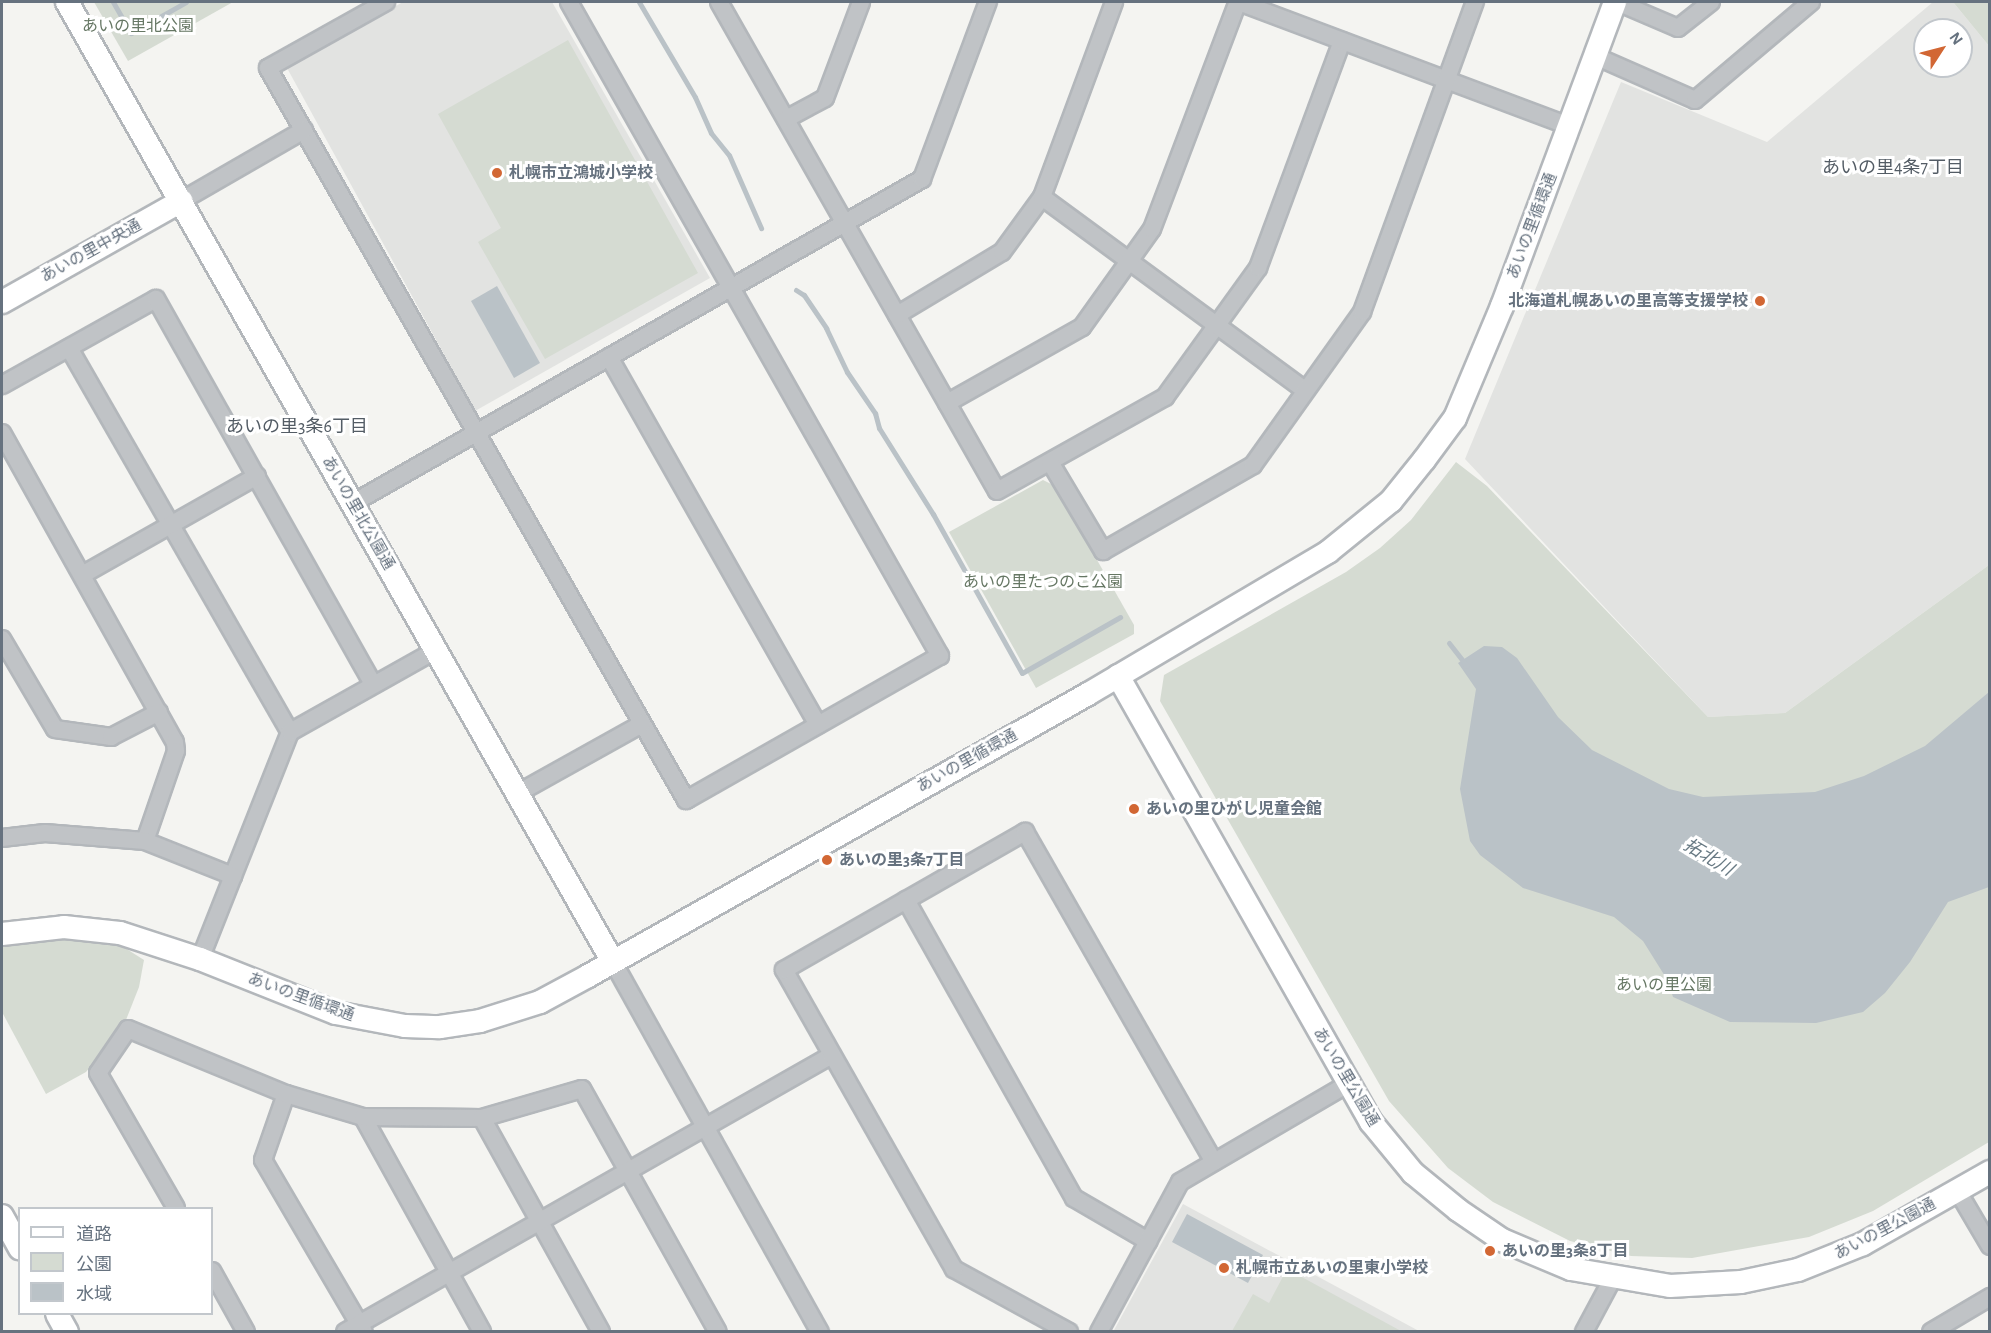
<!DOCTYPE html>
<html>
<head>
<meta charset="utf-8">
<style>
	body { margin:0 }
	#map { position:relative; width:1991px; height:1333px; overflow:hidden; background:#f4f4f1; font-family:"Alegreya Sans","Noto Sans JP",sans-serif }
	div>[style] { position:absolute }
	.built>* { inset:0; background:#e2e3e1 }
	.green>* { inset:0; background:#d5dbd2 }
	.water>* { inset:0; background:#bac2c7 }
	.stream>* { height:5px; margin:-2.5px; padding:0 2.5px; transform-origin:2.5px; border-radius:2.5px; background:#bac2c7 }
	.roads { filter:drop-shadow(2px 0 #b3b7bb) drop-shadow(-2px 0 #b3b7bb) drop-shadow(0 2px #b3b7bb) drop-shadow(0 -2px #b3b7bb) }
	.street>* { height:16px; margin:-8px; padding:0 8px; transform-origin:8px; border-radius:8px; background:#c0c3c6 }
	.secondary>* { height:22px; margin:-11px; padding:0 11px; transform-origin:11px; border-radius:11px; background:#fff }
	.dots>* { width:16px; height:16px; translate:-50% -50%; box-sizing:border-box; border:3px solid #fff; border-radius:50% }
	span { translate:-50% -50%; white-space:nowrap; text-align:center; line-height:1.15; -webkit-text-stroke:6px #fff; paint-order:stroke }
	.park-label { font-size:16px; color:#667764 }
	.poi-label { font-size:16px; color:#66727f; font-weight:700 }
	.left { translate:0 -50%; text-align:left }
	.right { translate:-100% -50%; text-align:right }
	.street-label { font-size:16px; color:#66727f }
	.neighbourhood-label { font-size:18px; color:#535c65 }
	.water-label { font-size:18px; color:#677983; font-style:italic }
	.frame { position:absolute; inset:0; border:3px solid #66727f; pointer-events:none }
	.legend { position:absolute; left:18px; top:1207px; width:195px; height:108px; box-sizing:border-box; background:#fff; border:2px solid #c2c7cc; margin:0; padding:8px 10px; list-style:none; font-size:18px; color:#66727f }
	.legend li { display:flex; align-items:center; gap:12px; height:30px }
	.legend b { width:30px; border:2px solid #c2c7cc }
	.north { position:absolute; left:1913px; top:18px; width:60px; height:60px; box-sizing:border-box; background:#fff; border:2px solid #c2c7cc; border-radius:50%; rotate:54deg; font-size:16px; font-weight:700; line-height:24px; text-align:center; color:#66727f }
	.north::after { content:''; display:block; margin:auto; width:21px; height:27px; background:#d26734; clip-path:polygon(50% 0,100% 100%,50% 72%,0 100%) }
</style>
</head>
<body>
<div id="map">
	<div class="built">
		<div style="clip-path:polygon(403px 2px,552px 2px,710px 278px,475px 411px,287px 68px)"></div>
		<div style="clip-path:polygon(evenodd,1933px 2px,1953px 2px,1989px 46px,1989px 565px,1785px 713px,1708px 717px,1465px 459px,1621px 82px,1767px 142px,1933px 2px,1925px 30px,1961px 30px,1961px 66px,1925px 66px,1925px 30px)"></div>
		<div style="clip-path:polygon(1183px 1204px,1419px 1331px,1113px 1332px)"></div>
	</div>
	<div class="green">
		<div style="clip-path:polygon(94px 2px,233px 2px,128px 61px)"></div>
		<div style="clip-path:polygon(1953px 2px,1989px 2px,1989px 46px)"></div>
		<div style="clip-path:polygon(568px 40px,698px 273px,545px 359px,478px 242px,501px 228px,438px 114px)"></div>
		<div style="clip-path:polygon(1456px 462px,1487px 486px,1708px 717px,1785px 713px,1989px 565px,1989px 1142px,1873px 1211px,1809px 1237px,1692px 1258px,1631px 1256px,1570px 1241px,1493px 1202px,1448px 1168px,1389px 1101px,1160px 701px,1164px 675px,1346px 572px,1380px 548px,1411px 520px)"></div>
		<div style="clip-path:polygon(1043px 480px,1055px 486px,1134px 625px,1134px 634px,1036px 688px,949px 532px)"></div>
		<div style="clip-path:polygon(72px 936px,114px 941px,144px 960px,139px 987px,124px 1025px,86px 1072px,46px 1094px,2px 1012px,2px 947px,25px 939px)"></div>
		<div style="clip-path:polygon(1287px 1269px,1401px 1331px,1232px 1331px,1253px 1294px,1269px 1303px)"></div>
	</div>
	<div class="water">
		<div style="clip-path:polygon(497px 286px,540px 363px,514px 378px,471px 301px)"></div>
		<div style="clip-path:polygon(1484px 646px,1502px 647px,1517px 658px,1558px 717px,1592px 750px,1669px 789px,1703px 797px,1815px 792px,1864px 776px,1925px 746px,1989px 692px,1989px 887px,1948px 902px,1910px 962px,1885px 993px,1863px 1012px,1816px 1023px,1730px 1022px,1673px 997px,1668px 981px,1643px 941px,1614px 917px,1523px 888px,1480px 855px,1470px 841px,1460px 789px,1476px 689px,1458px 663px)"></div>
		<div style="clip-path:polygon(1187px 1214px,1263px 1255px,1248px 1283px,1172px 1242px)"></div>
	</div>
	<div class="stream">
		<div style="left:113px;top:2px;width:36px;rotate:60deg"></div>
		<div style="left:131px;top:33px;width:63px;rotate:-29.4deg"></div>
		<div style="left:639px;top:2px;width:110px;rotate:59.5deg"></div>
		<div style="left:695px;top:97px;width:39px;rotate:66deg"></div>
		<div style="left:711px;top:133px;width:28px;rotate:51deg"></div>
		<div style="left:729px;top:155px;width:80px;rotate:66.3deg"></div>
		<div style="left:796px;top:290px;width:9px;rotate:32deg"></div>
		<div style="left:804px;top:295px;width:40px;rotate:56deg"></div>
		<div style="left:826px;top:328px;width:49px;rotate:64.5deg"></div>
		<div style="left:847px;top:372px;width:50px;rotate:55.7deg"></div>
		<div style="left:875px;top:413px;width:16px;rotate:75deg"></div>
		<div style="left:879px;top:428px;width:102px;rotate:57.9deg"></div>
		<div style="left:933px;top:514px;width:182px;rotate:60.8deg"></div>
		<div style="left:1022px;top:673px;width:113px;rotate:-29.7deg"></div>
		<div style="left:1449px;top:643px;width:29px;rotate:52deg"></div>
	</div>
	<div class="roads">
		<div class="street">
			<div style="left:386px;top:2px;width:135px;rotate:150.8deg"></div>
			<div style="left:268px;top:68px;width:843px;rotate:60.27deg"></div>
			<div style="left:686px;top:800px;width:292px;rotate:-29.6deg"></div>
			<div style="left:940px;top:656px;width:752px;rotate:-119.57deg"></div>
			<div style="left:719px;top:2px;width:562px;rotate:60.38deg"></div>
			<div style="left:997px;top:491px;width:193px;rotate:-29.2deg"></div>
			<div style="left:1165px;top:397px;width:159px;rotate:-54.2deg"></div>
			<div style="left:1258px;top:268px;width:242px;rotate:-69.7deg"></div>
			<div style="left:1239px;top:2px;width:353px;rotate:20.6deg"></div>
			<div style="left:1617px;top:2px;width:66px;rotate:23.1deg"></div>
			<div style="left:1678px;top:28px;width:42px;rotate:-38.2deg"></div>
			<div style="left:1595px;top:56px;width:109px;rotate:23.7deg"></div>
			<div style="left:1695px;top:100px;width:152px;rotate:-40.2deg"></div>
			<div style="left:786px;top:119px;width:44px;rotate:-28.3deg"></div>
			<div style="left:825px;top:98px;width:103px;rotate:-69.4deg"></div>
			<div style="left:1042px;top:197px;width:326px;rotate:36.3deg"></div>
			<div style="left:181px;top:201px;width:142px;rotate:-30deg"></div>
			<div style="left:897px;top:315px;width:122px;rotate:-31deg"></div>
			<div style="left:1002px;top:252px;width:68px;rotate:-54deg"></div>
			<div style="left:1042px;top:197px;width:208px;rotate:-69.7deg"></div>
			<div style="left:69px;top:348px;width:443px;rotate:60.1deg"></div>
			<div style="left:290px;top:732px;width:244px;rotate:111.6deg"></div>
			<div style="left:609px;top:357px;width:423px;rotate:60.4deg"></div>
			<div style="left:2px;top:385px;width:176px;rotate:-29.2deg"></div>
			<div style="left:156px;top:299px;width:442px;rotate:60.6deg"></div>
			<div style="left:947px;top:403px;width:155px;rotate:-29.4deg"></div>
			<div style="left:1082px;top:327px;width:120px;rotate:-54.5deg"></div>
			<div style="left:1152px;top:229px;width:243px;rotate:-69.3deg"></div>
			<div style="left:2px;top:433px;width:354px;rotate:60.8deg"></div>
			<div style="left:175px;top:742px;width:9px;rotate:84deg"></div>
			<div style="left:176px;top:751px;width:95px;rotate:109deg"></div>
			<div style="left:1050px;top:462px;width:104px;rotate:59.2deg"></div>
			<div style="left:1103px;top:551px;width:173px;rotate:-29.8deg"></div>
			<div style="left:1253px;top:465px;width:188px;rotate:-54.5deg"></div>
			<div style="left:1362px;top:312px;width:330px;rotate:-70deg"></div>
			<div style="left:353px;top:503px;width:655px;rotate:-29.66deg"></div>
			<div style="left:922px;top:179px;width:189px;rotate:-69.6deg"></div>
			<div style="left:82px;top:575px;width:201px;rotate:-29.5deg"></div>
			<div style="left:2px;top:639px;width:104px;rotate:59.5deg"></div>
			<div style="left:55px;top:729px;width:57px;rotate:8.1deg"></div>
			<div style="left:111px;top:737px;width:54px;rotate:-27.5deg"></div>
			<div style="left:290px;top:732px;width:167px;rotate:-29.3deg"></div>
			<div style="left:518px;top:793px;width:142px;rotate:-29.1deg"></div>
			<div style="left:2px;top:838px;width:43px;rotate:-6.6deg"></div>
			<div style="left:45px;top:833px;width:100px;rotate:4.6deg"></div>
			<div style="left:145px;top:841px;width:95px;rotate:21.7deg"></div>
			<div style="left:906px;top:900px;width:342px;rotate:60.6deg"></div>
			<div style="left:1074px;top:1198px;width:86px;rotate:30.2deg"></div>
			<div style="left:613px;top:962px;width:424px;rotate:60.8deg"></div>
			<div style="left:286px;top:1094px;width:70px;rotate:109.2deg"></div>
			<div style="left:263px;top:1160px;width:199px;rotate:59.6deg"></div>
			<div style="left:363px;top:1117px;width:246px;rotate:61deg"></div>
			<div style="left:482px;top:1118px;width:245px;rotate:60.9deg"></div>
			<div style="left:1957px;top:1190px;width:65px;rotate:59.5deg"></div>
			<div style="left:176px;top:1208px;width:156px;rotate:-120deg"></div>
			<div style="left:98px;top:1073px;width:53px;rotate:-55.7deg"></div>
			<div style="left:128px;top:1029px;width:171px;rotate:22.4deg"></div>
			<div style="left:286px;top:1094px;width:80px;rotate:16.6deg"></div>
			<div style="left:363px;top:1117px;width:119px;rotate:0.5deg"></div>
			<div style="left:482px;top:1118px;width:104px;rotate:-16.2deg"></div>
			<div style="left:582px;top:1089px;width:278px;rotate:60.8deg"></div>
			<div style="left:212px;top:1271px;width:70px;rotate:60.9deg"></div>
			<div style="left:345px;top:1332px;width:560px;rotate:-29.63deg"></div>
			<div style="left:1069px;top:1332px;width:131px;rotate:-151.3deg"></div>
			<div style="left:954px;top:1269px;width:344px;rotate:-119.6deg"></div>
			<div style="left:784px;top:970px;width:278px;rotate:-29.8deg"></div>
			<div style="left:1025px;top:832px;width:380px;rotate:60.2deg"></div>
			<div style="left:1099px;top:1332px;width:170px;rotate:-61.6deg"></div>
			<div style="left:1180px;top:1182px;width:194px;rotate:-30.3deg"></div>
			<div style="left:1584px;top:1332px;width:64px;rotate:-61.8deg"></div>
			<div style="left:1931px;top:1332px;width:69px;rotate:-30.7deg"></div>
		</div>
		<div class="secondary">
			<div style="left:67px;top:2px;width:1104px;rotate:60.37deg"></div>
			<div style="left:2px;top:302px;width:206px;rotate:-29.4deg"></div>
			<div style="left:1118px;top:676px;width:513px;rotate:60.44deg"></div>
			<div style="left:1371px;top:1122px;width:66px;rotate:50.5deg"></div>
			<div style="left:1413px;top:1173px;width:58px;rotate:39.4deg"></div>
			<div style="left:1458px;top:1210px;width:53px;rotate:34.3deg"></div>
			<div style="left:1502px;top:1240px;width:75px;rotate:22.8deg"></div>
			<div style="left:1571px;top:1269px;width:100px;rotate:9.7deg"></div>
			<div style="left:1670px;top:1286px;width:71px;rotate:-3.2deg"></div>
			<div style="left:1741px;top:1282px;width:58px;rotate:-11.9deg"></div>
			<div style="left:1798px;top:1270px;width:70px;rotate:-21.8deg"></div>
			<div style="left:1863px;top:1244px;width:146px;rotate:-29.6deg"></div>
			<div style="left:2px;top:934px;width:62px;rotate:-6.4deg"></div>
			<div style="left:64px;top:927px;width:56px;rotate:6.1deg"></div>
			<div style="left:120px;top:933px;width:84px;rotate:18deg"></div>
			<div style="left:200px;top:959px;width:146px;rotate:21.7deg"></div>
			<div style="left:336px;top:1013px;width:70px;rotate:10.7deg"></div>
			<div style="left:405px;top:1026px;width:35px;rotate:2deg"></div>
			<div style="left:440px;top:1027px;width:40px;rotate:-8.5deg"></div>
			<div style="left:480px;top:1021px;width:63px;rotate:-17.6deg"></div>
			<div style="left:540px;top:1002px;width:55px;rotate:-28.4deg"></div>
			<div style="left:588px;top:976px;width:574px;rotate:-29.42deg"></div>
			<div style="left:1088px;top:694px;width:279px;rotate:-30.6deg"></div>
			<div style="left:1328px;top:552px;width:81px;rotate:-39deg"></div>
			<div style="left:1391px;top:501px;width:53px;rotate:-51.2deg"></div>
			<div style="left:1424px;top:460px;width:52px;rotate:-53.6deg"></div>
			<div style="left:1455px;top:418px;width:121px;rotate:-67.2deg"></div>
			<div style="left:1502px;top:306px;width:324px;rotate:-69.6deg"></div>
			<div style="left:2px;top:1216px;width:37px;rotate:61deg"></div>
			<div style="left:57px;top:1314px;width:21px;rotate:61deg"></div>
		</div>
	</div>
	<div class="dots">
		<div style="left:497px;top:173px;background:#d26734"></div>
		<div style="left:1760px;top:301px;background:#d26734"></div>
		<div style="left:1134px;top:809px;background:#d26734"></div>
		<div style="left:827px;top:860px;background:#d26734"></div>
		<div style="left:1490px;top:1251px;background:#d26734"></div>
		<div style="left:1224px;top:1268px;background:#d26734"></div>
	</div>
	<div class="park-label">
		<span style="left:138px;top:26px">あいの里北公園</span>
		<span style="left:1043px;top:582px">あいの里たつのこ公園</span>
		<span style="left:1664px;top:985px">あいの里公園</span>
	</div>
	<div class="poi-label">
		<span class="left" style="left:509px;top:173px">札幌市立鴻城小学校</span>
		<span class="right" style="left:1748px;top:301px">北海道札幌あいの里高等支援学校</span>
		<span class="left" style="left:1146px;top:809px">あいの里ひがし児童会館</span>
		<span class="left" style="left:839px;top:860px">あいの里3条7丁目</span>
		<span class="left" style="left:1502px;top:1251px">あいの里3条8丁目</span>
		<span class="left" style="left:1236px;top:1268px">札幌市立あいの里東小学校</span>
	</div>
	<div class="street-label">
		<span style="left:1532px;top:226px;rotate:-69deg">あいの里循環通</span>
		<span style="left:91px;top:251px;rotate:-29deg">あいの里中央通</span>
		<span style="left:358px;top:513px;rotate:60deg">あいの里北公園通</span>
		<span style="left:967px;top:761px;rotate:-29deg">あいの里循環通</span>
		<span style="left:301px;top:997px;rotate:20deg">あいの里循環通</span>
		<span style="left:1346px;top:1077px;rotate:59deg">あいの里公園通</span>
		<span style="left:1885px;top:1229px;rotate:-28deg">あいの里公園通</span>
	</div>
	<div class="neighbourhood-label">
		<span style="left:1893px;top:168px">あいの里4条7丁目</span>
		<span style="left:297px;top:427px">あいの里3条6丁目</span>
	</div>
	<div class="water-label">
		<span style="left:1708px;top:858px;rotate:31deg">拓北川</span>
	</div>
	<div class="frame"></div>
	<ul class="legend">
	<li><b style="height:8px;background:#fff"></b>道路</li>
	<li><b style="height:16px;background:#d5dbd2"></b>公園</li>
	<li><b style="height:16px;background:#bac2c7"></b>水域</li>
	</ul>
	<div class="north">N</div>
</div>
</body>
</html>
